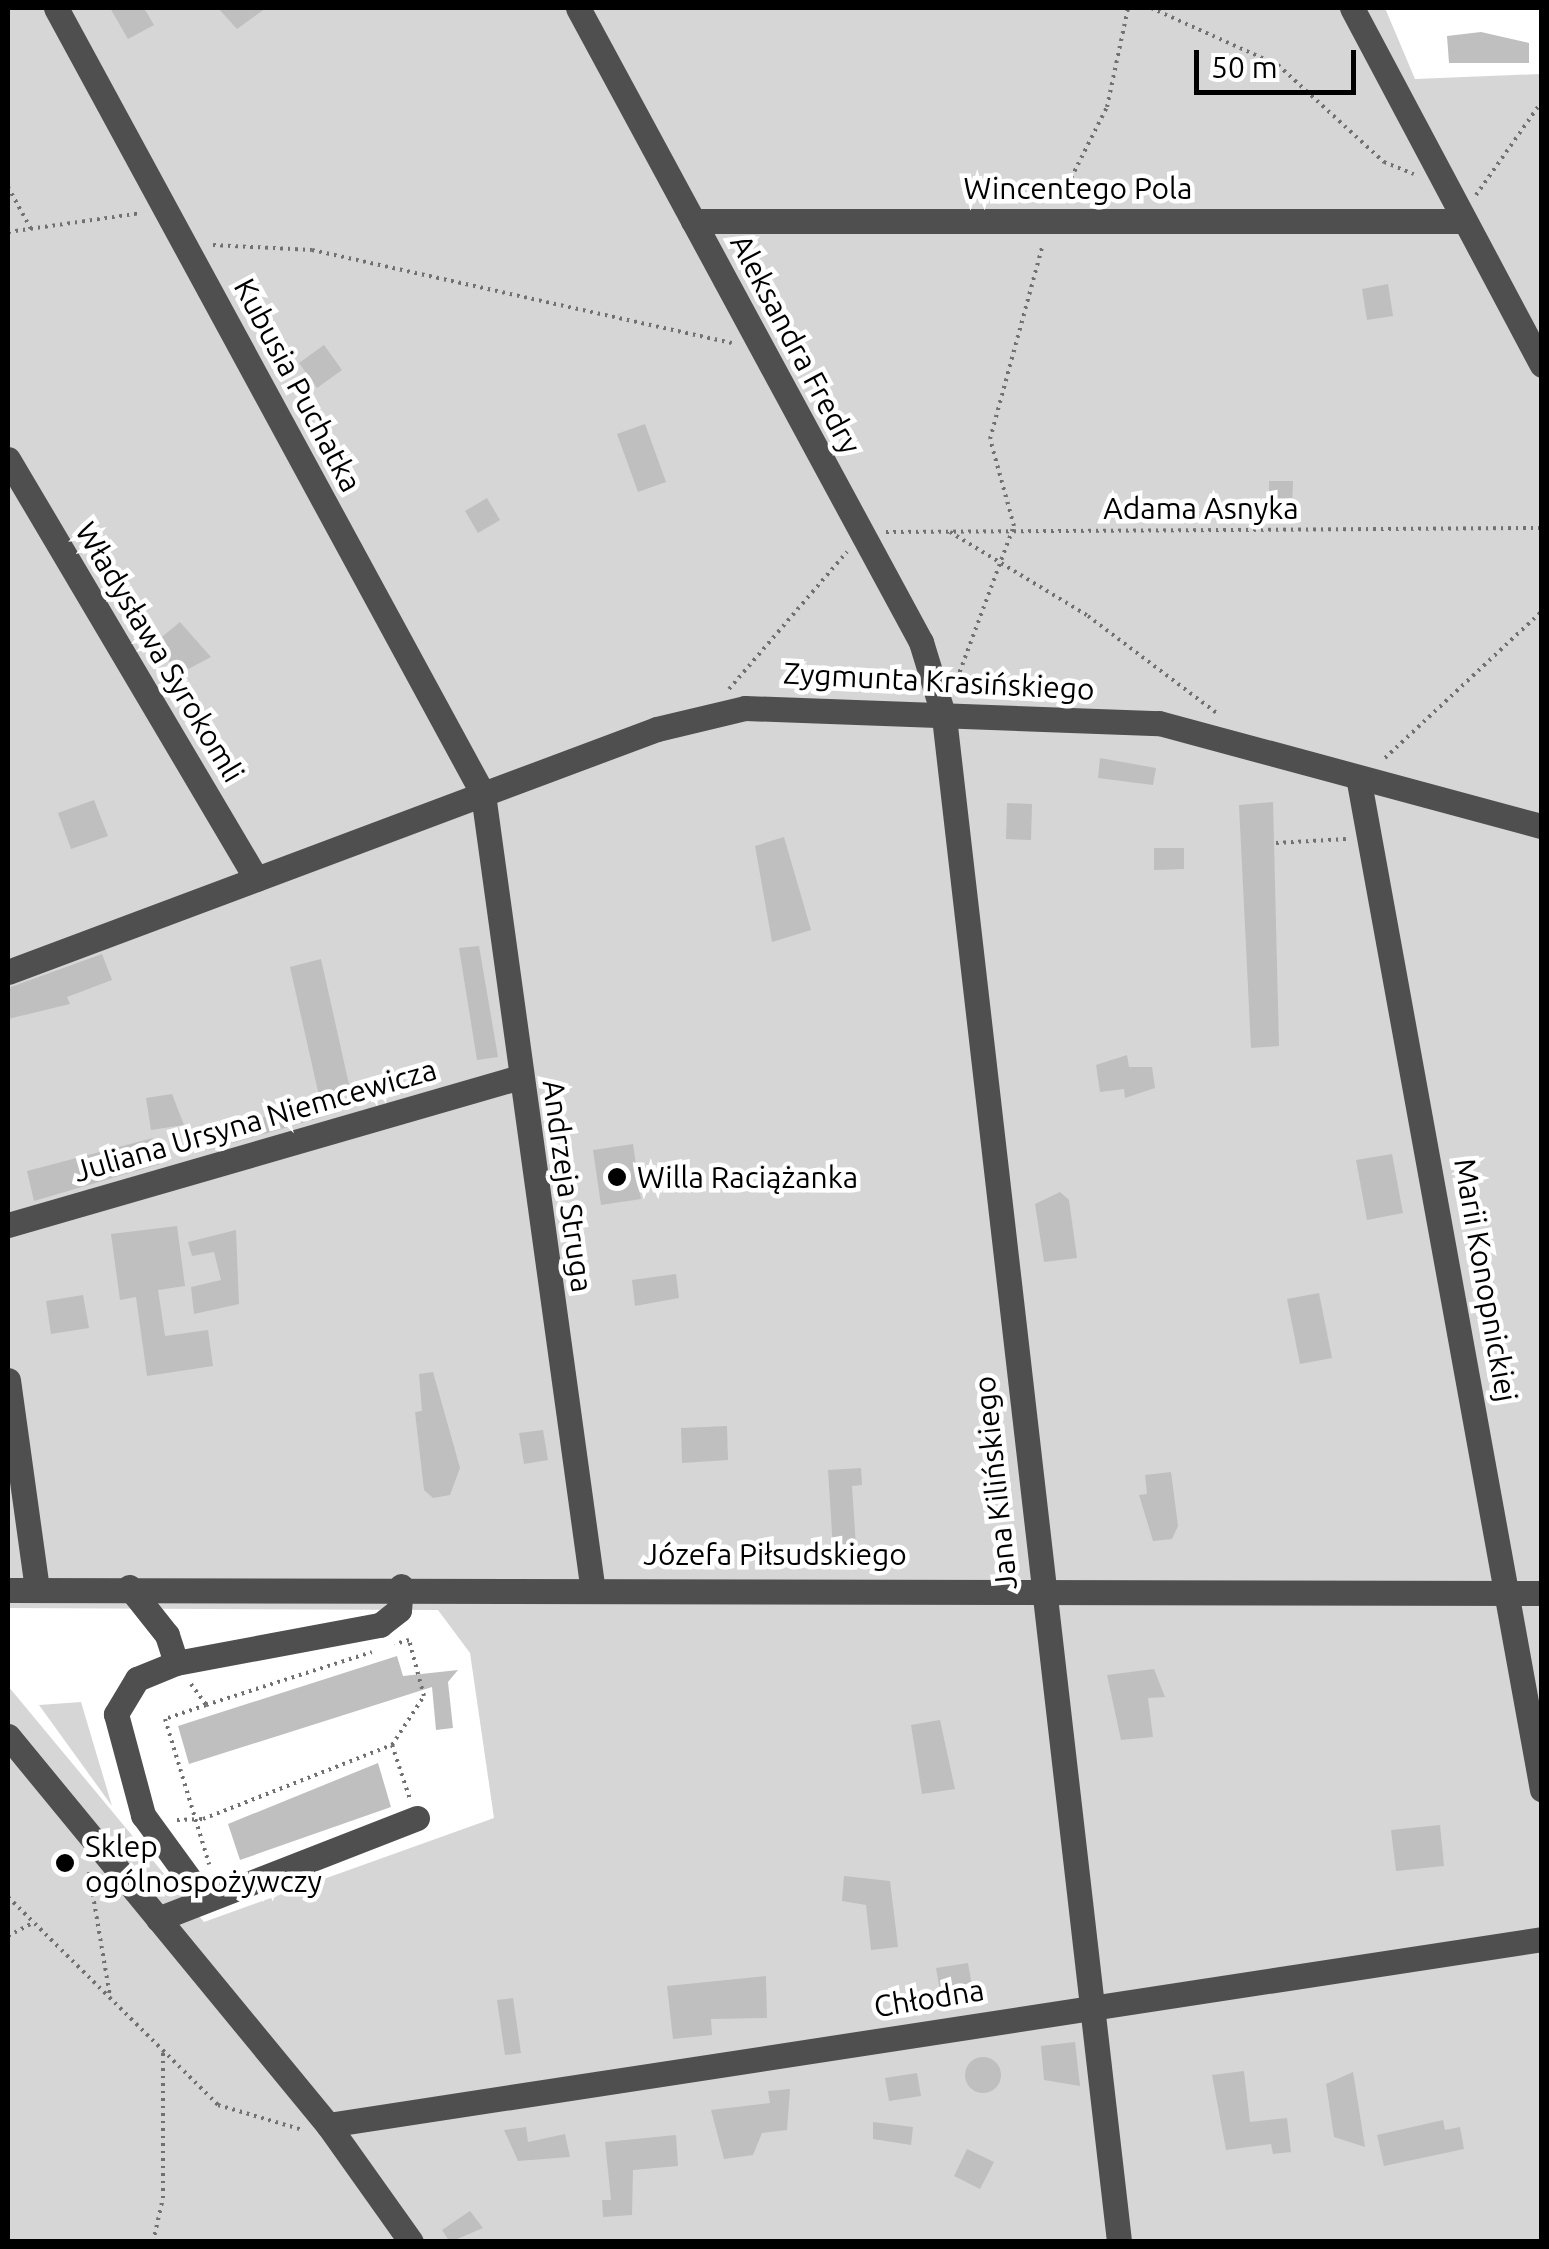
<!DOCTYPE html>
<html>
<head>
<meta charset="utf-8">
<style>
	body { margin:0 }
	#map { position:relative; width:1549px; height:2249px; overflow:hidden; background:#fff; font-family:Ubuntu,sans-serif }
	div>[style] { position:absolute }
	.green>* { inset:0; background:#d6d6d6 }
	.building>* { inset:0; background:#bfbfbf }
	.round { border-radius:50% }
	.path>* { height:4px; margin-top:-2px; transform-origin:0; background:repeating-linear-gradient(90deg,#717171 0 2.5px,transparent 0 7.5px) }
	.minor>* { height:25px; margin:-12.5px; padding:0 12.5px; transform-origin:12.5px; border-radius:12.5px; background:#4f4f4f }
	.dots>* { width:28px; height:28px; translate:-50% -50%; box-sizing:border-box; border:5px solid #fff; border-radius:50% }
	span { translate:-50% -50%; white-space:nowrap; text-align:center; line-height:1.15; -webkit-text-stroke:9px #fff; paint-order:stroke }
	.street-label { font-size:30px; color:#000 }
	.poi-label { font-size:30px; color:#000 }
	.left { translate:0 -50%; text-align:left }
	.frame { position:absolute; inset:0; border:10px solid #000; pointer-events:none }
	.scale { position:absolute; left:1194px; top:50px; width:162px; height:45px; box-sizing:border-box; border:5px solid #000; border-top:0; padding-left:12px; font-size:30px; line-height:35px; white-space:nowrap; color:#000; -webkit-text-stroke:8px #fff; paint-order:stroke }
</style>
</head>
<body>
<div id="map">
	<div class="green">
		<div style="clip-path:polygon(8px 8px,1385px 8px,1415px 79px,1541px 74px,1541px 2241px,8px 2241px,8px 1686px,204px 1922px,494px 1818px,470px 1653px,438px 1610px,8px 1608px)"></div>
		<div style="clip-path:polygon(81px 1702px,112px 1806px,39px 1705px)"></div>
	</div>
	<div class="building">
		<div style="clip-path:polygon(110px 8px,144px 8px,154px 25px,128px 39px)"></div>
		<div style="clip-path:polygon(218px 8px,266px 8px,237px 29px)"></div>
		<div style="clip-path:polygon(1481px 32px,1529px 43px,1529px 63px,1449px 63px,1447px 36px)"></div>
		<div style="clip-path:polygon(1388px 284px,1393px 316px,1367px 320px,1362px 289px)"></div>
		<div style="clip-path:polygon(324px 345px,342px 370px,317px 388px,299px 363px)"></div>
		<div style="clip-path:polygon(645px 424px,666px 482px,638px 492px,617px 434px)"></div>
		<div style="clip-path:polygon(1269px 481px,1293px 481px,1292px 510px,1269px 510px)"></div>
		<div style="clip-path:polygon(487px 498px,500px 520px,478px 533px,465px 511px)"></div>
		<div style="clip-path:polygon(180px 622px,211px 657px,177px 675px,157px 641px)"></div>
		<div style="clip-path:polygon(1100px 758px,1156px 768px,1153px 785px,1098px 778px)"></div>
		<div style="clip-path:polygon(94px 800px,108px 836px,71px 849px,58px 813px)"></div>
		<div style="clip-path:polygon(1273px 802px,1279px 1046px,1251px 1048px,1239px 805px)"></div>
		<div style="clip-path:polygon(1007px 803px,1032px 804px,1031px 840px,1006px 839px)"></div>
		<div style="clip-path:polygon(784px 837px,811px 930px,772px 942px,755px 846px)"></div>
		<div style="clip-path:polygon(1154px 848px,1184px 848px,1184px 869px,1154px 870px)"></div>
		<div style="clip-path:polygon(479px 946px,498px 1057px,477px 1060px,459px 948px)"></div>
		<div style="clip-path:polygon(102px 954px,112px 980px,67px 997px,70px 1004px,8px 1019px,8px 988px)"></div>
		<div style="clip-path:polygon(321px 959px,350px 1089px,319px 1096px,290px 967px)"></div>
		<div style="clip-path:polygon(1127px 1055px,1129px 1067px,1152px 1067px,1155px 1088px,1125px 1098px,1124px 1089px,1100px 1092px,1096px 1065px)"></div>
		<div style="clip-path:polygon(172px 1094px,184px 1125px,151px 1130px,146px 1098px)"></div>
		<div style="clip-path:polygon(332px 1099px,336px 1113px,209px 1150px,204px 1133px)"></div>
		<div style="clip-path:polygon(153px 1138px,160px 1164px,34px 1201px,27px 1171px)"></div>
		<div style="clip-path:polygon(633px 1144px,641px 1199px,601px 1205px,593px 1150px)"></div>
		<div style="clip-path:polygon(1392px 1154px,1403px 1213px,1367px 1220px,1356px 1160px)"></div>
		<div style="clip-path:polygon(1060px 1192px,1069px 1200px,1077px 1258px,1044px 1262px,1035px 1204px)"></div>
		<div style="clip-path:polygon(177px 1226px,185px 1286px,158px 1290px,165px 1336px,208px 1330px,213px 1366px,147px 1376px,136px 1297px,120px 1300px,111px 1234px)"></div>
		<div style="clip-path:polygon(236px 1230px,239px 1304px,194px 1314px,191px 1287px,221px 1280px,214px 1252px,192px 1256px,188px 1242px)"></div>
		<div style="clip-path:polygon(676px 1274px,679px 1298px,635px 1306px,632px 1280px)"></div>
		<div style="clip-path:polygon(1319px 1293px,1332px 1358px,1300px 1364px,1287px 1299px)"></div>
		<div style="clip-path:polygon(83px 1295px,89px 1328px,51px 1334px,46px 1301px)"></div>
		<div style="clip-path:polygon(433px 1372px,460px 1468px,450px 1495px,433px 1498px,424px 1490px,415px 1412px,422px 1411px,419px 1374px)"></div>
		<div style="clip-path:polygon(727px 1426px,728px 1460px,682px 1463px,681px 1428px)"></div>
		<div style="clip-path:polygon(543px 1430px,548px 1460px,524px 1464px,519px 1433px)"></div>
		<div style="clip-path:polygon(861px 1468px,862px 1485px,852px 1486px,856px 1547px,833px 1548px,828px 1470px)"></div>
		<div style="clip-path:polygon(1171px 1472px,1178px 1526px,1172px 1539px,1153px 1541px,1139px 1495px,1147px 1494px,1145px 1475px)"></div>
		<div style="clip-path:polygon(397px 1656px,403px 1676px,458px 1670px,448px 1682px,453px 1728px,436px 1730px,432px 1687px,189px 1764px,178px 1726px)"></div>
		<div style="clip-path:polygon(1154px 1669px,1165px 1697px,1148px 1698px,1153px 1737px,1121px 1740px,1107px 1675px)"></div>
		<div style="clip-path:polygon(940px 1720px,955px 1789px,922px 1794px,911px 1725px)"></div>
		<div style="clip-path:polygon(378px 1763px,391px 1807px,240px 1860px,228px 1824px)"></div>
		<div style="clip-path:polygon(1440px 1825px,1444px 1866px,1396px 1871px,1391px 1830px)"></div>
		<div style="clip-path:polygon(844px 1876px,890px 1881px,898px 1947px,871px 1950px,866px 1905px,842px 1901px)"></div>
		<div style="clip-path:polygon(968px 1963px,973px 1991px,941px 1997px,936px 1968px)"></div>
		<div style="clip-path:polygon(766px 1976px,767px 2018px,711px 2019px,712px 2035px,673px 2039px,667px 1986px)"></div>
		<div style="clip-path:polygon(513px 1998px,521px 2053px,505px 2055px,497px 2000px)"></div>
		<div style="clip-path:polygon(1075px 2042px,1080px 2086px,1044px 2080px,1041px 2046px)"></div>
		<div class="round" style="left:965px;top:2057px;width:36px;height:36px"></div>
		<div style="clip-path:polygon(1244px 2071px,1250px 2122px,1287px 2118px,1291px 2152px,1273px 2154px,1271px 2144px,1226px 2150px,1212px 2075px)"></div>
		<div style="clip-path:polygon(1353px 2072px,1358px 2103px,1365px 2147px,1334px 2137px,1326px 2084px)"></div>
		<div style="clip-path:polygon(917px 2073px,921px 2096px,889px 2101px,885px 2078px)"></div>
		<div style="clip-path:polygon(790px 2089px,787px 2130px,762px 2133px,753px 2155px,724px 2159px,711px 2110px,770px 2103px,768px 2091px)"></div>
		<div style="clip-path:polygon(1443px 2120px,1445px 2130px,1460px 2127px,1464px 2149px,1384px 2166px,1377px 2135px)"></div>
		<div style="clip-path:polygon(873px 2122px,913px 2127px,911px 2145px,873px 2139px)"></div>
		<div style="clip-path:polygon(526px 2127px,528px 2142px,565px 2134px,570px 2157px,518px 2161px,504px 2130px)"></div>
		<div style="clip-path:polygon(676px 2135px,678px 2166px,633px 2170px,632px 2215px,603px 2217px,602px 2200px,611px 2200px,605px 2142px)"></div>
		<div style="clip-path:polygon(967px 2149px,994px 2162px,980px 2189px,954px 2176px)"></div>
		<div style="clip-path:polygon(470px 2211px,483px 2228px,450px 2242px,442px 2230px)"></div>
	</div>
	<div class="path">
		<div style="left:1151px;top:8px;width:139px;rotate:24.2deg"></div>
		<div style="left:1278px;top:65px;width:144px;rotate:42.5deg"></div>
		<div style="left:1384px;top:162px;width:32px;rotate:22deg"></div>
		<div style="left:8px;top:187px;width:48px;rotate:61.3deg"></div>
		<div style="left:1476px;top:195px;width:115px;rotate:-54.9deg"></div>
		<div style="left:1061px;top:198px;width:102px;rotate:-63.2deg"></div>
		<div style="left:1107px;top:107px;width:101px;rotate:-78deg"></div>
		<div style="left:8px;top:232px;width:134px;rotate:-8.1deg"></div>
		<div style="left:213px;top:245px;width:99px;rotate:2.9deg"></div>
		<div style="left:312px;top:250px;width:430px;rotate:12.5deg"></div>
		<div style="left:886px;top:532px;width:656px;rotate:-0.35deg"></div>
		<div style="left:950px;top:532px;width:162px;rotate:31.3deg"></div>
		<div style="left:1088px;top:616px;width:163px;rotate:37deg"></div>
		<div style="left:957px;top:679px;width:163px;rotate:-69.6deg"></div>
		<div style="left:1014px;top:526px;width:90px;rotate:-105.4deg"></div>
		<div style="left:990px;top:439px;width:202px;rotate:-74.8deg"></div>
		<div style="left:729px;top:689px;width:181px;rotate:-49.3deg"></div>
		<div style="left:1385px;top:758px;width:215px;rotate:-43.1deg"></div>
		<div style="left:1276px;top:843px;width:70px;rotate:-3.3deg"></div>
		<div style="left:191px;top:1684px;width:26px;rotate:54deg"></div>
		<div style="left:206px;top:1705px;width:174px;rotate:-17.7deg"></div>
		<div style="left:206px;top:1705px;width:43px;rotate:161.1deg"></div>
		<div style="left:165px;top:1719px;width:152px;rotate:73.1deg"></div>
		<div style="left:392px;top:1745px;width:59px;rotate:-56.9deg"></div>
		<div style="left:424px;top:1696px;width:58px;rotate:-105deg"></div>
		<div style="left:409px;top:1640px;width:15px;rotate:164deg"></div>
		<div style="left:177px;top:1820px;width:26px;rotate:-2deg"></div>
		<div style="left:203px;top:1819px;width:203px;rotate:-21.4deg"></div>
		<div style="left:392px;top:1745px;width:57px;rotate:71.6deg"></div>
		<div style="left:89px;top:1872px;width:126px;rotate:80.4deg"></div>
		<div style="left:8px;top:1897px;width:296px;rotate:44.7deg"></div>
		<div style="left:218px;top:2105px;width:89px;rotate:16.4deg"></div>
		<div style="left:8px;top:1936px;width:30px;rotate:-28deg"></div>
		<div style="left:153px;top:2242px;width:45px;rotate:-77.2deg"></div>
		<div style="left:163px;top:2198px;width:146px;rotate:-90deg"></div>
	</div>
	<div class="minor">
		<div style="left:56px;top:8px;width:894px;rotate:61.49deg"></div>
		<div style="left:483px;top:794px;width:798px;rotate:82.15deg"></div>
		<div style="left:578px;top:8px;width:721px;rotate:61.59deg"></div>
		<div style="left:921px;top:642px;width:78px;rotate:73deg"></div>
		<div style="left:944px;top:717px;width:1535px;rotate:83.45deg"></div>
		<div style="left:1352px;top:8px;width:404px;rotate:62deg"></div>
		<div style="left:693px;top:221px;width:769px"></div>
		<div style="left:8px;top:459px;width:488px;rotate:59.4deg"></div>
		<div style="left:1359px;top:782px;width:1024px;rotate:79.71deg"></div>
		<div style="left:8px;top:972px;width:693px;rotate:-20.53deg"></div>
		<div style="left:657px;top:729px;width:90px;rotate:-13.4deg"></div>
		<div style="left:745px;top:708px;width:414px;rotate:2.1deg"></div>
		<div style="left:1159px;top:723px;width:397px;rotate:15.1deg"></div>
		<div style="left:8px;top:1225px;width:533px;rotate:-16.12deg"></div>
		<div style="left:8px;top:1380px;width:210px;rotate:82.1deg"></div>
		<div style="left:129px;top:1587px;width:61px;rotate:51.6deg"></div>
		<div style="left:167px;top:1635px;width:29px;rotate:72deg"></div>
		<div style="left:176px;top:1663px;width:42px;rotate:157.7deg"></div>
		<div style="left:137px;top:1679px;width:41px;rotate:121deg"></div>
		<div style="left:116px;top:1714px;width:105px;rotate:75deg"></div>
		<div style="left:143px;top:1815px;width:104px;rotate:54deg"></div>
		<div style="left:8px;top:1590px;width:1534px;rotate:0.11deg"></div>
		<div style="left:176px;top:1663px;width:208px;rotate:-10.6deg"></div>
		<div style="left:380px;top:1625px;width:24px;rotate:-38deg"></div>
		<div style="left:399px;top:1610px;width:24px;rotate:-85deg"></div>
		<div style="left:8px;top:1736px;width:504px;rotate:50.56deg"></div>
		<div style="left:328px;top:2125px;width:143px;rotate:54.6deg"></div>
		<div style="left:158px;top:1919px;width:278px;rotate:-21.3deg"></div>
		<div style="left:328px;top:2125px;width:1228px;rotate:-8.71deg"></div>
	</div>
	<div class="dots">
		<div style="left:617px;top:1177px;background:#000"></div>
		<div style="left:65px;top:1863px;background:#000"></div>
	</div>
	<div class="street-label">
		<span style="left:1078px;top:188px">Wincentego Pola</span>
		<span style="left:796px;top:344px;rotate:62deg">Aleksandra Fredry</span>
		<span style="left:298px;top:385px;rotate:62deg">Kubusia Puchatka</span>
		<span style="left:1201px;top:508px">Adama Asnyka</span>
		<span style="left:160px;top:652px;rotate:59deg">Władysława Syrokomli</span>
		<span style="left:939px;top:681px;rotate:3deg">Zygmunta Krasińskiego</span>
		<span style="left:255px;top:1120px;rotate:-16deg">Juliana Ursyna Niemcewicza</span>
		<span style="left:568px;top:1186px;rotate:82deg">Andrzeja Struga</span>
		<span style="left:1486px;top:1280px;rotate:80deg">Marii Konopnickiej</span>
		<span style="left:995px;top:1483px;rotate:-96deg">Jana Kilińskiego</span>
		<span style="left:775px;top:1554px">Józefa Piłsudskiego</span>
		<span style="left:929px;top:1998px;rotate:-9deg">Chłodna</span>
	</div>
	<div class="poi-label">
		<span class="left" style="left:637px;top:1177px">Willa Raciążanka</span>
		<span class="left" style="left:85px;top:1863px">Sklep<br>ogólnospożywczy</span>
	</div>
	<div class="frame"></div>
	<div class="scale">50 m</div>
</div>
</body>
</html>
